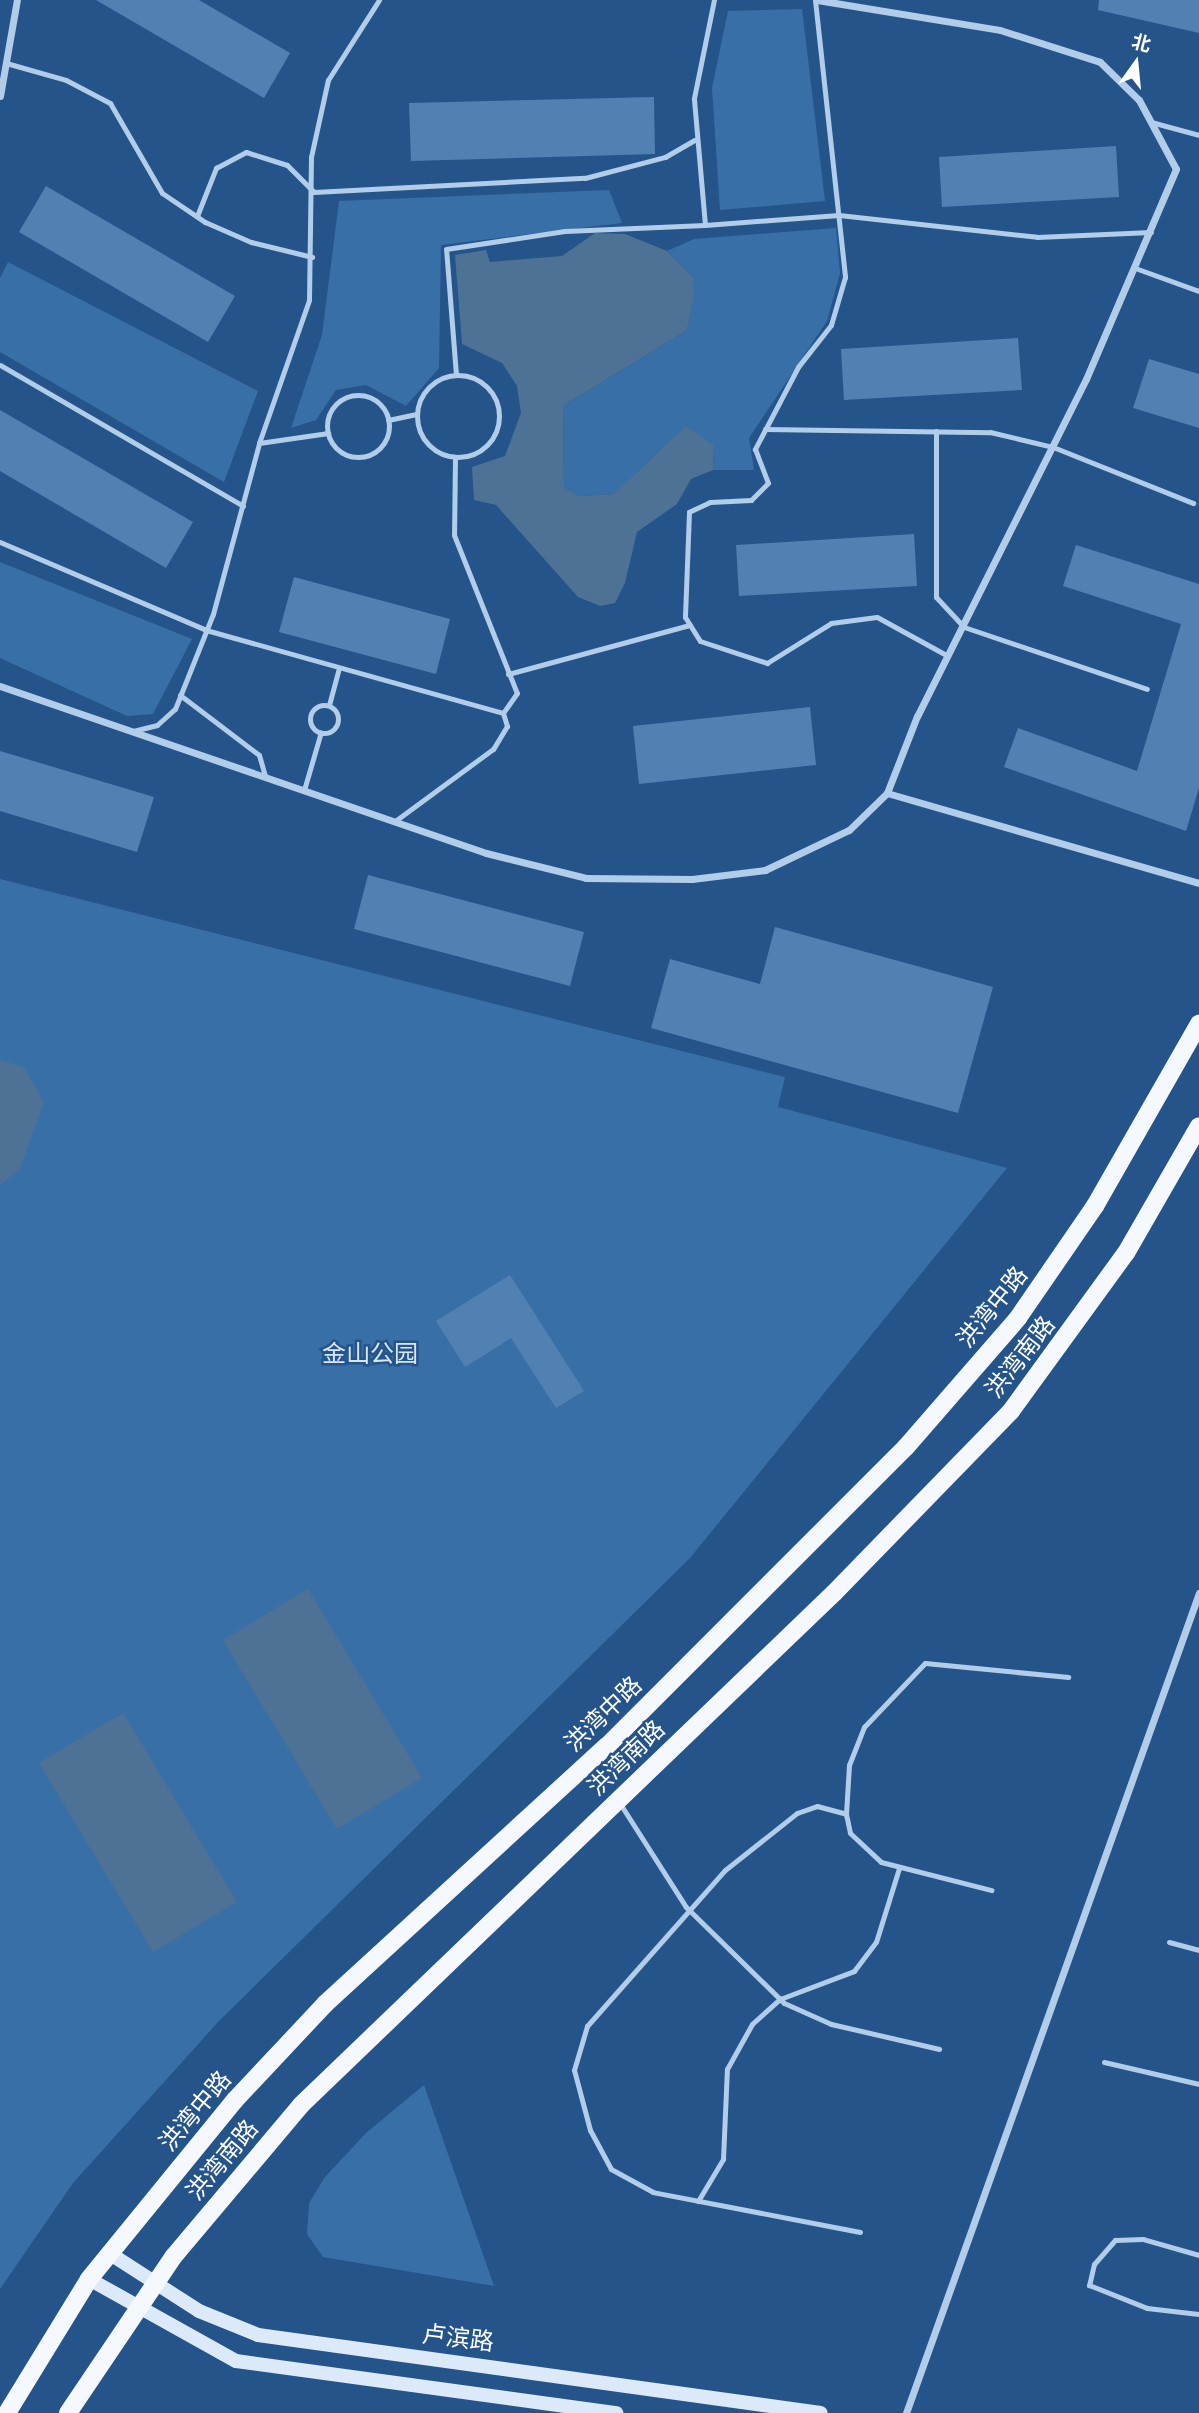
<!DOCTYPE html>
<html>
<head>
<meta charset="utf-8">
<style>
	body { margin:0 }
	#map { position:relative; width:1199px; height:2413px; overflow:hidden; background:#24548a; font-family:"Archivo Narrow","Noto Sans SC",sans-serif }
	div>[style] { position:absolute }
	.green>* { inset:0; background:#396fa7 }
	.water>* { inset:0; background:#4e7196 }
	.building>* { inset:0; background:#5181b3 }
	.service>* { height:5px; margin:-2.5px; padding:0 2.5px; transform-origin:2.5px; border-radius:2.5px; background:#b1cdea }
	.service>.ring { margin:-2.5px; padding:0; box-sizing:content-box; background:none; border:5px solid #b1cdea; border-radius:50% }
	.minor>* { height:7px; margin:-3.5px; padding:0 3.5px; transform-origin:3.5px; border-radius:3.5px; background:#b1cdea }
	.secondary>* { height:14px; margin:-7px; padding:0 7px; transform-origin:7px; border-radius:7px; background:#dce9f8 }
	.primary>* { height:18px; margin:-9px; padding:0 9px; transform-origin:9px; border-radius:9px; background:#f5f9fe }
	span { translate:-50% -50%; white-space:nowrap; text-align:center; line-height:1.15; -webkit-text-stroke:5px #24548a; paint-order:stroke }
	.street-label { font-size:24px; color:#fff }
	.park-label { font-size:24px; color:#d6e6f8 }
	.north { position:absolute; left:1101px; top:28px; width:70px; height:70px; -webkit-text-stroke:5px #24548a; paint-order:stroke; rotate:15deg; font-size:19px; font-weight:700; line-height:28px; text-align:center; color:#fff }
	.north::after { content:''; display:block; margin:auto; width:24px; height:32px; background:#fff; clip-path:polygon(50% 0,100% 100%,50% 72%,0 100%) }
</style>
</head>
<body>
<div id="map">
	<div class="green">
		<div style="clip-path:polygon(802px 9px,825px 201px,720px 210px,712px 88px,728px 11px)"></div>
		<div style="clip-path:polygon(609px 190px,622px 223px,441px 245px,439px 368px,406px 406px,366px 385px,336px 390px,316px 420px,291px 428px,322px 335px,339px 201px)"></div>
		<div style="clip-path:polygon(836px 228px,840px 273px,827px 321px,749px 438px,754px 470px,713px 470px,714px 446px,655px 455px,615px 494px,579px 496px,564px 487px,563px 406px,687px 330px,693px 277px,667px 251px,694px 239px)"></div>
		<div style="clip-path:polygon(8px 262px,258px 391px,224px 482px,0 352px,0 278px)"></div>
		<div style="clip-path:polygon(0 562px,192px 639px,153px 714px,127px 716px,0 658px)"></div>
		<div style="clip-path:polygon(0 879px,785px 1077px,778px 1107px,1007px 1168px,690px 1558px,219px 2021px,73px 2183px,0 2289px)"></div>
		<div style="clip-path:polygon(424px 2085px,494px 2286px,323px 2257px,307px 2234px,309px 2203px,325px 2177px,366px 2133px)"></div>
	</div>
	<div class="water">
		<div style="clip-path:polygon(595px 233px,625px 234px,667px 251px,693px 277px,694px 295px,687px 330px,563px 406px,564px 487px,579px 496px,614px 494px,686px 426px,714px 446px,713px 470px,691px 479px,677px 504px,637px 532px,625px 583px,615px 603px,600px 606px,578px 597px,496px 505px,474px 500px,472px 467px,505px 456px,521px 413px,517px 386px,502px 363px,462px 344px,455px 255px,486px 250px,490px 262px,562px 256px)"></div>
		<div style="clip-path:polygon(0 1060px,24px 1067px,44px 1102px,20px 1169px,0 1185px)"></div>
		<div style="clip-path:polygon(308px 1589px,422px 1778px,337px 1829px,223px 1640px)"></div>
		<div style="clip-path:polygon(123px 1713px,237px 1902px,153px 1952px,39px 1763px)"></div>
	</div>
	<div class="building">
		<div style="clip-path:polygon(96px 0,199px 0,290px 53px,264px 98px)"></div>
		<div style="clip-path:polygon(1099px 0,1199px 0,1199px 33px,1098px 10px)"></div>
		<div style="clip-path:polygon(654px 97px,655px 154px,411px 161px,409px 103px)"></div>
		<div style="clip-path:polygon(1116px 146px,1119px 197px,942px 207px,939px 157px)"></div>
		<div style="clip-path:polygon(46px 186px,235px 296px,208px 342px,19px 232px)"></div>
		<div style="clip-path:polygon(1018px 338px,1022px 390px,844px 400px,841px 349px)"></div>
		<div style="clip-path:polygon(1149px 359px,1199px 374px,1199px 428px,1133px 408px)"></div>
		<div style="clip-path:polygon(0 410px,193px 522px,166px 568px,0 471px)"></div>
		<div style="clip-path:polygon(914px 534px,917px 586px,739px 596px,736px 545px)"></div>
		<div style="clip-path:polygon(1076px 545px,1199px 584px,1199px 788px,1186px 831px,1004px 767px,1018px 728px,1137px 771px,1181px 624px,1063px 586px)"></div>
		<div style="clip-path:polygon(294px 577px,450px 619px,436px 674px,279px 632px)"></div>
		<div style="clip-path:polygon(810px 707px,816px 765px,639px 784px,633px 726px)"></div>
		<div style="clip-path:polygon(0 751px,154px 797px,137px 852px,0 811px)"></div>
		<div style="clip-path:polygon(368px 875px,584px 932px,570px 986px,354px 929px)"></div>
		<div style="clip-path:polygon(775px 927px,993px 987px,958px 1113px,651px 1028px,670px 959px,760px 984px)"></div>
		<div style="clip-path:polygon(510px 1275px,584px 1391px,556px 1408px,511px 1338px,465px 1367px,436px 1321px)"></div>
	</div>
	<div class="service">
		<div style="left:815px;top:0;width:279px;rotate:83.8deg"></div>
		<div style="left:845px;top:277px;width:50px;rotate:106.3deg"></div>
		<div style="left:831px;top:325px;width:53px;rotate:128.2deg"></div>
		<div style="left:798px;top:367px;width:93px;rotate:117.7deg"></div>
		<div style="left:755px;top:449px;width:36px;rotate:69deg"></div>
		<div style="left:768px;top:483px;width:24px;rotate:135deg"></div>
		<div style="left:751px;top:500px;width:41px;rotate:177.2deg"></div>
		<div style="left:710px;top:502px;width:23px;rotate:155deg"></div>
		<div style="left:689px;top:512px;width:105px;rotate:92.2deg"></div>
		<div style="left:685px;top:617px;width:28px;rotate:58deg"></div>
		<div style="left:700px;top:641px;width:71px;rotate:18.2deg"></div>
		<div style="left:767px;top:663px;width:75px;rotate:-32deg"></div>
		<div style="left:831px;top:623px;width:46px;rotate:-7.4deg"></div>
		<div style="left:877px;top:617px;width:81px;rotate:28.8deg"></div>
		<div style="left:6px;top:63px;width:62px;rotate:15.8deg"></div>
		<div style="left:66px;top:80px;width:50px;rotate:27.6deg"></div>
		<div style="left:110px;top:103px;width:104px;rotate:60deg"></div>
		<div style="left:162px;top:193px;width:52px;rotate:34deg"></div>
		<div style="left:205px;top:222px;width:50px;rotate:23.5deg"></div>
		<div style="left:251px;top:242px;width:63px;rotate:13.8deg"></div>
		<div style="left:1151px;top:122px;width:50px;rotate:15.2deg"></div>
		<div style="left:197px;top:216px;width:52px;rotate:-68.4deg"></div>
		<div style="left:216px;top:168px;width:34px;rotate:-28deg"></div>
		<div style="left:246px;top:152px;width:43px;rotate:17.6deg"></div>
		<div style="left:287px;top:165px;width:38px;rotate:45deg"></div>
		<div style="left:314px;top:192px;width:271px;rotate:-3deg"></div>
		<div style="left:585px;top:178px;width:83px;rotate:-14.7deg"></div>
		<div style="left:665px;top:157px;width:34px;rotate:-30deg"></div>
		<div style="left:705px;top:225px;width:134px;rotate:-4.3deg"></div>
		<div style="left:839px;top:215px;width:199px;rotate:6.3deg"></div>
		<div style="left:1037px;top:237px;width:114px;rotate:-2.5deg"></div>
		<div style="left:1135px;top:268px;width:68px;rotate:19.8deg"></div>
		<div style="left:0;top:365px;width:281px;rotate:30.1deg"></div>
		<div class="ring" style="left:417px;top:375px;width:77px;height:77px"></div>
		<div style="left:456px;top:375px;width:126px;rotate:-94.5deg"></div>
		<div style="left:446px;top:249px;width:120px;rotate:-8.6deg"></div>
		<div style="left:565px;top:231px;width:140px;rotate:-2.5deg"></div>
		<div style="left:705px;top:225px;width:127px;rotate:-95deg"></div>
		<div style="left:694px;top:98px;width:100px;rotate:-78.5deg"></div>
		<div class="ring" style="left:327px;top:395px;width:57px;height:57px"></div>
		<div style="left:388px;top:420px;width:29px;rotate:-12deg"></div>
		<div style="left:765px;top:429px;width:225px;rotate:0.8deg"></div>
		<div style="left:990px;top:432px;width:65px;rotate:13.4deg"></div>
		<div style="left:1053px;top:447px;width:151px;rotate:21.8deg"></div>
		<div style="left:936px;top:431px;width:166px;rotate:90deg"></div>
		<div style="left:936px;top:597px;width:41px;rotate:47deg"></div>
		<div style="left:964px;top:627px;width:193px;rotate:18.7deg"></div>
		<div style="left:259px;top:443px;width:70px;rotate:-8.2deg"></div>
		<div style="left:455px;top:457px;width:78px;rotate:90.7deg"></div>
		<div style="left:454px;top:535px;width:170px;rotate:68.3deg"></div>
		<div style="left:517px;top:693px;width:24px;rotate:125deg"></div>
		<div style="left:0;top:542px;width:224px;rotate:23.1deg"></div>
		<div style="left:206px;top:630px;width:308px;rotate:15.6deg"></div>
		<div style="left:503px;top:713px;width:14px;rotate:73deg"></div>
		<div style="left:507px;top:726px;width:27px;rotate:121deg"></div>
		<div style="left:493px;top:749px;width:122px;rotate:143.7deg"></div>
		<div style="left:508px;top:674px;width:188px;rotate:-15.1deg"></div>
		<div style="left:180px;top:695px;width:99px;rotate:37.2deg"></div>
		<div style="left:259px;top:755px;width:22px;rotate:74deg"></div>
		<div class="ring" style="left:310px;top:705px;width:23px;height:23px"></div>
		<div style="left:329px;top:705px;width:38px;rotate:-75deg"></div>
		<div style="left:133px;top:731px;width:25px;rotate:-14deg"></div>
		<div style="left:157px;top:725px;width:24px;rotate:-42deg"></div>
		<div style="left:175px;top:709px;width:102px;rotate:-68.2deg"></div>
		<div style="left:213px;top:614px;width:177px;rotate:-74.9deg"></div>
		<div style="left:259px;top:443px;width:151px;rotate:-70.7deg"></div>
		<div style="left:309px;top:300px;width:143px;rotate:-89.2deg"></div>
		<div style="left:311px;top:157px;width:79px;rotate:-77.6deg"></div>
		<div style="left:328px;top:80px;width:95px;rotate:-57.5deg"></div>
		<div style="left:304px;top:790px;width:60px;rotate:-73.7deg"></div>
		<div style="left:619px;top:1802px;width:125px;rotate:57.5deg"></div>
		<div style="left:686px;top:1907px;width:137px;rotate:44.4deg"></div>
		<div style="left:784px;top:2003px;width:51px;rotate:24.1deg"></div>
		<div style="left:831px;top:2024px;width:111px;rotate:13deg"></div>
		<div style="left:846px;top:1814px;width:19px;rotate:78deg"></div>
		<div style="left:850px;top:1833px;width:42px;rotate:43.1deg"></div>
		<div style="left:881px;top:1862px;width:114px;rotate:14.3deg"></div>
		<div style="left:1169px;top:1942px;width:31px;rotate:15deg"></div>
		<div style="left:1104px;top:2062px;width:98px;rotate:13deg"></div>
		<div style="left:698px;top:2201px;width:49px;rotate:-59.2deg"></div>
		<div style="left:723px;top:2159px;width:90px;rotate:-87.5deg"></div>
		<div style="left:727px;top:2069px;width:51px;rotate:-60.9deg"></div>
		<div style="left:752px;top:2024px;width:38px;rotate:-42deg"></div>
		<div style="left:780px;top:1999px;width:79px;rotate:-20.7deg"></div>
		<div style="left:854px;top:1971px;width:36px;rotate:-53deg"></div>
		<div style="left:876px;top:1942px;width:77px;rotate:-72.7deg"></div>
		<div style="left:860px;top:2232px;width:211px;rotate:-169.1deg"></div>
		<div style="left:653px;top:2192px;width:48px;rotate:-151.3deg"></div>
		<div style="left:611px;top:2169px;width:44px;rotate:-118.3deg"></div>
		<div style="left:590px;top:2130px;width:62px;rotate:-104.9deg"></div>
		<div style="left:574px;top:2070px;width:46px;rotate:-73.5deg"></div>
		<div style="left:587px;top:2026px;width:208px;rotate:-48.5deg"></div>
		<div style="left:725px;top:1870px;width:92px;rotate:-38.4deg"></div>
		<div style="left:797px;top:1813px;width:21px;rotate:-19deg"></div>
		<div style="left:817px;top:1806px;width:30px;rotate:15deg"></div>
		<div style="left:846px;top:1814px;width:49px;rotate:-86.5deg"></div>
		<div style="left:849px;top:1765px;width:41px;rotate:-68.5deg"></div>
		<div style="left:864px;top:1727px;width:88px;rotate:-46.4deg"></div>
		<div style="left:925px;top:1663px;width:144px;rotate:5.6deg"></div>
		<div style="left:1199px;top:2255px;width:58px;rotate:-164.1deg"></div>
		<div style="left:1143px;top:2239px;width:28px;rotate:178deg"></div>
		<div style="left:1115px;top:2240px;width:32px;rotate:131deg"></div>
		<div style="left:1094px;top:2264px;width:22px;rotate:103deg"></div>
		<div style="left:1089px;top:2285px;width:62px;rotate:21.6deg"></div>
		<div style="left:1147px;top:2308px;width:52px;rotate:6.6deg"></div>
	</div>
	<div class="minor">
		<div style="left:817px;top:0;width:185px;rotate:9.3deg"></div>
		<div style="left:1000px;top:30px;width:105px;rotate:17.7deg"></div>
		<div style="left:1100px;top:62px;width:54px;rotate:44.3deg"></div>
		<div style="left:1139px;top:100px;width:78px;rotate:61.8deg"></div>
		<div style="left:1176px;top:169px;width:228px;rotate:113.2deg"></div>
		<div style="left:1086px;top:379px;width:377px;rotate:116.6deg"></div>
		<div style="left:917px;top:716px;width:83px;rotate:111.3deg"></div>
		<div style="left:887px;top:793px;width:325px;rotate:16.1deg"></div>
		<div style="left:0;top:96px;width:97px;rotate:-80deg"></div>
		<div style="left:0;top:686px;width:514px;rotate:18.96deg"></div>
		<div style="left:486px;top:853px;width:103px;rotate:14deg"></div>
		<div style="left:586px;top:878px;width:106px;rotate:0.5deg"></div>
		<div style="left:692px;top:879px;width:74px;rotate:-7deg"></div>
		<div style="left:765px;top:870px;width:93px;rotate:-25.5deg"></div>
		<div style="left:849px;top:830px;width:53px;rotate:-44.2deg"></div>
		<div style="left:906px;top:2413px;width:871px;rotate:-70.34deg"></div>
	</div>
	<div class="secondary">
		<div style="left:109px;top:2253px;width:107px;rotate:32.8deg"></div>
		<div style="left:199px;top:2311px;width:64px;rotate:22.1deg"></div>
		<div style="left:258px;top:2335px;width:568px;rotate:7.89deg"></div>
		<div style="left:89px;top:2279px;width:168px;rotate:29.2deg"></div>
		<div style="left:236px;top:2361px;width:384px;rotate:7.8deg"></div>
	</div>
	<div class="primary">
		<div style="left:7px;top:2413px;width:157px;rotate:-58.5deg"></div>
		<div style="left:89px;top:2279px;width:231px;rotate:-50.8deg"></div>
		<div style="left:235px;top:2100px;width:132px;rotate:-46.8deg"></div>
		<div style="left:325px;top:2004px;width:382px;rotate:-42.5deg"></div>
		<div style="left:607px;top:1746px;width:423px;rotate:-45deg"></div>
		<div style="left:906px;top:1447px;width:171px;rotate:-49deg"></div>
		<div style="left:1018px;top:1318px;width:136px;rotate:-55.5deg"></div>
		<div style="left:1095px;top:1206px;width:210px;rotate:-60.3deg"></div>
		<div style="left:68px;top:2413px;width:189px;rotate:-56deg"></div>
		<div style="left:174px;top:2256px;width:197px;rotate:-49.9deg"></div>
		<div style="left:301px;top:2105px;width:739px;rotate:-43.85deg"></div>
		<div style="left:834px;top:1593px;width:254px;rotate:-45.8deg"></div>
		<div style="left:1011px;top:1411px;width:195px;rotate:-54deg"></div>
		<div style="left:1126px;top:1253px;width:146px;rotate:-60.1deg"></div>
	</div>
	<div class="street-label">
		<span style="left:992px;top:1307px;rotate:-51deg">洪湾中路</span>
		<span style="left:1020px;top:1357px;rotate:-52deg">洪湾南路</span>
		<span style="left:603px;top:1714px;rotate:-44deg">洪湾中路</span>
		<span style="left:626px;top:1758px;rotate:-44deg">洪湾南路</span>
		<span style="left:195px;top:2111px;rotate:-50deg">洪湾中路</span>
		<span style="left:222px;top:2160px;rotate:-50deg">洪湾南路</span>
		<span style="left:458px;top:2338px;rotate:7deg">卢滨路</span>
	</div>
	<div class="park-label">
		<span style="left:370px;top:1354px">金山公园</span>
	</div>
	<div class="north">北</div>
</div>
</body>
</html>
